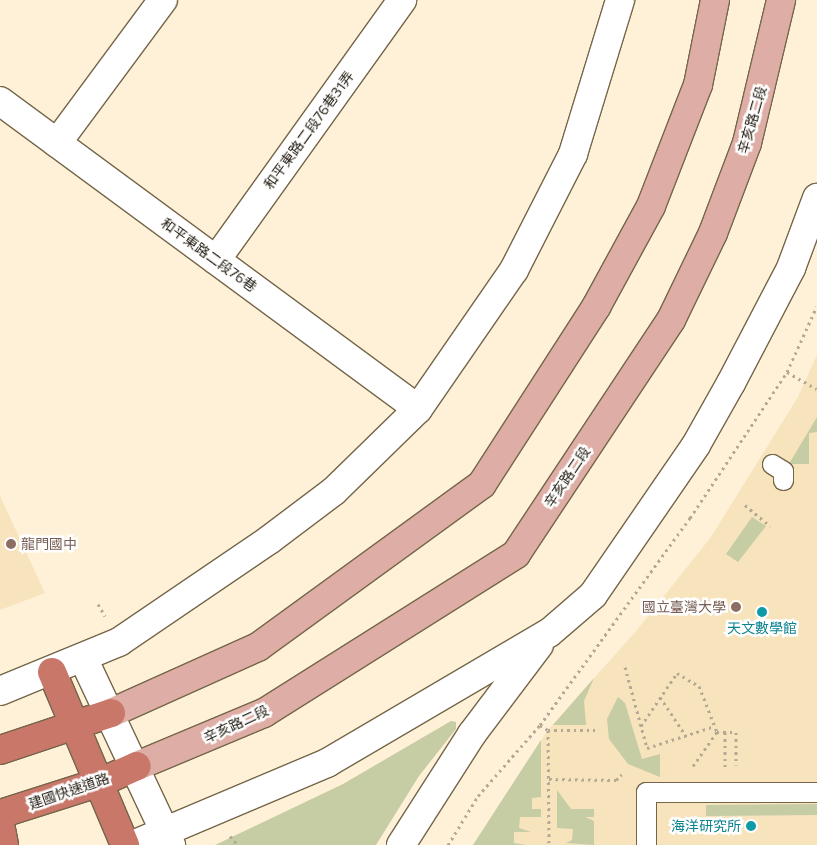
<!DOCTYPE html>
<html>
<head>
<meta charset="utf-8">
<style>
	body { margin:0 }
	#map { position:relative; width:817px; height:845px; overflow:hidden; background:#fef1d7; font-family:Commissioner,"Noto Sans TC",sans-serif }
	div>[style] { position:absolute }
	.built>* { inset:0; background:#f7e3bc }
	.green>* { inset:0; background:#c6cca4 }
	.path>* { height:3px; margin-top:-1.5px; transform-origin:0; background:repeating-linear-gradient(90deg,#b4a995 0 2.5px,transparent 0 6.5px) }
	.roads { filter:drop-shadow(1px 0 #75664a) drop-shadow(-1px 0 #75664a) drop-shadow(0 1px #75664a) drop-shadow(0 -1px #75664a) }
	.lane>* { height:19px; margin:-9.5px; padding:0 9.5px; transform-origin:9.5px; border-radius:9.5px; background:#fff }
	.street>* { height:28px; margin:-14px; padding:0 14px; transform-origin:14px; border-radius:14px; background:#fff }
	.secondary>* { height:28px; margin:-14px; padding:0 14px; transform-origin:14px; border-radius:14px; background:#fff }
	.primary>* { height:28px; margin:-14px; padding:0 14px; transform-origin:14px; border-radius:14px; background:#deada5 }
	.highway>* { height:28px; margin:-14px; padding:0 14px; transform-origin:14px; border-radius:14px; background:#c87769 }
	.dots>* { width:14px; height:14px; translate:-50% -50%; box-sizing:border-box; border:2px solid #fff; border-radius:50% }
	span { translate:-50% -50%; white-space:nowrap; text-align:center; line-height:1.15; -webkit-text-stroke:5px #fff; paint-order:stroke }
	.street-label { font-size:14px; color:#282217 }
	.education-label { font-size:14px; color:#785e54 }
	.left { translate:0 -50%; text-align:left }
	.right { translate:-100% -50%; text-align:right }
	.culture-label { font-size:14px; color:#0d838f }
</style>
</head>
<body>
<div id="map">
	<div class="built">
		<div style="clip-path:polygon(817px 355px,817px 845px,473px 845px,548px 730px,637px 630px,711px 537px,798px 397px)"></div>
		<div style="clip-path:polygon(0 496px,45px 593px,0 610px)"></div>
	</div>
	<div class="green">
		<div style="clip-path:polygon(817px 417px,817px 432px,809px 433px,809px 464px,789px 464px)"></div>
		<div style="clip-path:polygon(752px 517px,766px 526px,738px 562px,726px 554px)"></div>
		<div style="clip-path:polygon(594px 678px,584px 701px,586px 725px,553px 725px)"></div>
		<div style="clip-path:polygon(618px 697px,625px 703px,642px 759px,660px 754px,660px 777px,628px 764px,609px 739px,607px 719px)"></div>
		<div style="clip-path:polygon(451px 721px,456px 722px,456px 729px,419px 776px,376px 845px,215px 845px,343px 784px)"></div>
		<div style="clip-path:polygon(541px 740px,541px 797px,532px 798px,532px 809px,541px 809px,541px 817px,520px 817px,519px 828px,531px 832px,514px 832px,514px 843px,526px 845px,473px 845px)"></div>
		<div style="clip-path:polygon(557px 790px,571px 809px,594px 809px,594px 817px,585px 817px,594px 821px,594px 845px,566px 843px,572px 840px,573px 829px,557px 828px)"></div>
		<div style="clip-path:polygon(817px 804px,817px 815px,706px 816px,706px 805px)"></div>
	</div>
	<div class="path">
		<div style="left:787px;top:372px;width:34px;rotate:30deg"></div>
		<div style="left:745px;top:505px;width:33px;rotate:40deg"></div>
		<div style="left:98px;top:604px;width:14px;rotate:60deg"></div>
		<div style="left:625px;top:667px;width:84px;rotate:74.8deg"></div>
		<div style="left:647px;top:748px;width:71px;rotate:-17.9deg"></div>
		<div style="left:660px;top:697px;width:47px;rotate:56.3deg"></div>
		<div style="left:540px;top:725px;width:9px;rotate:32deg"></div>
		<div style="left:548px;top:730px;width:47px"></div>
		<div style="left:641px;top:726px;width:64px;rotate:-55.8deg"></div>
		<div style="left:677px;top:673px;width:26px;rotate:31deg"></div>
		<div style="left:699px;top:686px;width:49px;rotate:68.6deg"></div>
		<div style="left:717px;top:732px;width:19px"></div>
		<div style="left:736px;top:732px;width:33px;rotate:90deg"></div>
		<div style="left:548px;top:730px;width:115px;rotate:89.5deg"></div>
		<div style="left:725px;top:732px;width:36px;rotate:90deg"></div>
		<div style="left:693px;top:766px;width:42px;rotate:-54.8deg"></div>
		<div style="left:549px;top:779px;width:67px;rotate:0.9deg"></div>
		<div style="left:616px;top:780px;width:8px;rotate:-45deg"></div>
		<div style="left:230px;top:836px;width:12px;rotate:48deg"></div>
		<div style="left:448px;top:845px;width:57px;rotate:-58.5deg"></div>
		<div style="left:478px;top:796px;width:94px;rotate:-48.9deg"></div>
		<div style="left:540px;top:725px;width:256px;rotate:-54.1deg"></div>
		<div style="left:690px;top:518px;width:175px;rotate:-56.4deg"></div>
		<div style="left:787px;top:372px;width:72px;rotate:-65.6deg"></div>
	</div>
	<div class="roads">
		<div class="lane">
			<div style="left:772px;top:464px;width:13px;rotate:32deg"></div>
			<div style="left:783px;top:471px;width:9px;rotate:90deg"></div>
			<div style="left:646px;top:845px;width:53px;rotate:-90deg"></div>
			<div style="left:646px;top:792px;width:171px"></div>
		</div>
		<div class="street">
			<div style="left:0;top:101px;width:519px;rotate:36.38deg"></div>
			<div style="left:57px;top:143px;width:178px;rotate:-53.5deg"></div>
			<div style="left:216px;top:260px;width:320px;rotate:-54.4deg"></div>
		</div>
		<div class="secondary">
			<div style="left:83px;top:658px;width:207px;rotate:64.8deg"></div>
			<div style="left:0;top:691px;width:129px;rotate:-22.4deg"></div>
			<div style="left:119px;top:642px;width:181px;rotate:-34.2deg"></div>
			<div style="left:269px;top:540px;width:81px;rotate:-37deg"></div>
			<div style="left:334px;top:491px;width:117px;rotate:-44.3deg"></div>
			<div style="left:418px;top:409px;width:169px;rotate:-55.4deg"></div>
			<div style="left:514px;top:270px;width:130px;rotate:-63deg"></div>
			<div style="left:573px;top:154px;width:161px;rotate:-73deg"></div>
			<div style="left:133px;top:845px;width:211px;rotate:-22.9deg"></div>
			<div style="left:327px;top:763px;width:257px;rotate:-30.4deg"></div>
			<div style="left:549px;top:633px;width:58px;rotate:-40.8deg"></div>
			<div style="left:593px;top:595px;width:182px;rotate:-55.5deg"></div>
			<div style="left:696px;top:445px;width:71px;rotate:-60.6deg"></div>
			<div style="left:731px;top:383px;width:130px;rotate:-62.4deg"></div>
			<div style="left:791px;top:268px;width:75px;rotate:-69.6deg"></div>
			<div style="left:401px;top:845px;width:132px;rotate:-57.4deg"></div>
			<div style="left:472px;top:734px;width:111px;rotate:-53deg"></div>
		</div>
		<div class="primary">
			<div style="left:111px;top:713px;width:161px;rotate:-24.2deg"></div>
			<div style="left:258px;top:647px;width:277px;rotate:-36deg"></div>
			<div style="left:482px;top:484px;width:211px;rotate:-57.2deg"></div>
			<div style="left:596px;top:307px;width:115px;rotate:-61.4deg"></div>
			<div style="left:651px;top:206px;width:130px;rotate:-68.8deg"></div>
			<div style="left:698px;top:85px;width:87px;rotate:-78.7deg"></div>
			<div style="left:137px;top:766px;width:138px;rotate:-22.7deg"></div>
			<div style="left:264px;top:713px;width:298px;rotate:-32.2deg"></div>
			<div style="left:516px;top:554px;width:281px;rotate:-56.5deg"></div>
			<div style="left:671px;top:320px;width:97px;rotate:-64.2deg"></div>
			<div style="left:713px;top:233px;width:96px;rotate:-69.3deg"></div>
			<div style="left:747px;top:143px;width:147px;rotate:-76.6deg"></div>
		</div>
		<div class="highway">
			<div style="left:52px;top:672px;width:188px;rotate:67.1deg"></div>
			<div style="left:0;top:750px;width:117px;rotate:-18.4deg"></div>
			<div style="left:0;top:814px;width:106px;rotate:-17.6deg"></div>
			<div style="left:101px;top:782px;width:39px;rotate:-24deg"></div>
			<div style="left:0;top:824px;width:21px;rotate:79deg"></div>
		</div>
	</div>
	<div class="dots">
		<div style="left:11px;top:544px;background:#8d6e63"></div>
		<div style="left:736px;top:607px;background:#8d6e63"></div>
		<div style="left:762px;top:612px;background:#0f9aa8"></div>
		<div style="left:751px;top:826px;background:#0f9aa8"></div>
	</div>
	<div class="street-label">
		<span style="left:752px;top:120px;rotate:-74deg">辛亥路二段</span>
		<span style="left:309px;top:130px;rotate:-54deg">和平東路二段76巷31弄</span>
		<span style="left:209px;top:255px;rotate:36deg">和平東路二段76巷</span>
		<span style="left:567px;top:477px;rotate:-56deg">辛亥路二段</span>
		<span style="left:236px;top:724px;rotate:-25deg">辛亥路二段</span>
		<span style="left:69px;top:791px;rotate:-19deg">建國快速道路</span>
	</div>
	<div class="education-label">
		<span class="left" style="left:21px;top:544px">龍門國中</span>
		<span class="right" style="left:726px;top:607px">國立臺灣大學</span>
	</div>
	<div class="culture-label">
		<span style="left:762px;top:628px">天文數學館</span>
		<span class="right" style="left:741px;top:826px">海洋研究所</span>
	</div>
</div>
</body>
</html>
